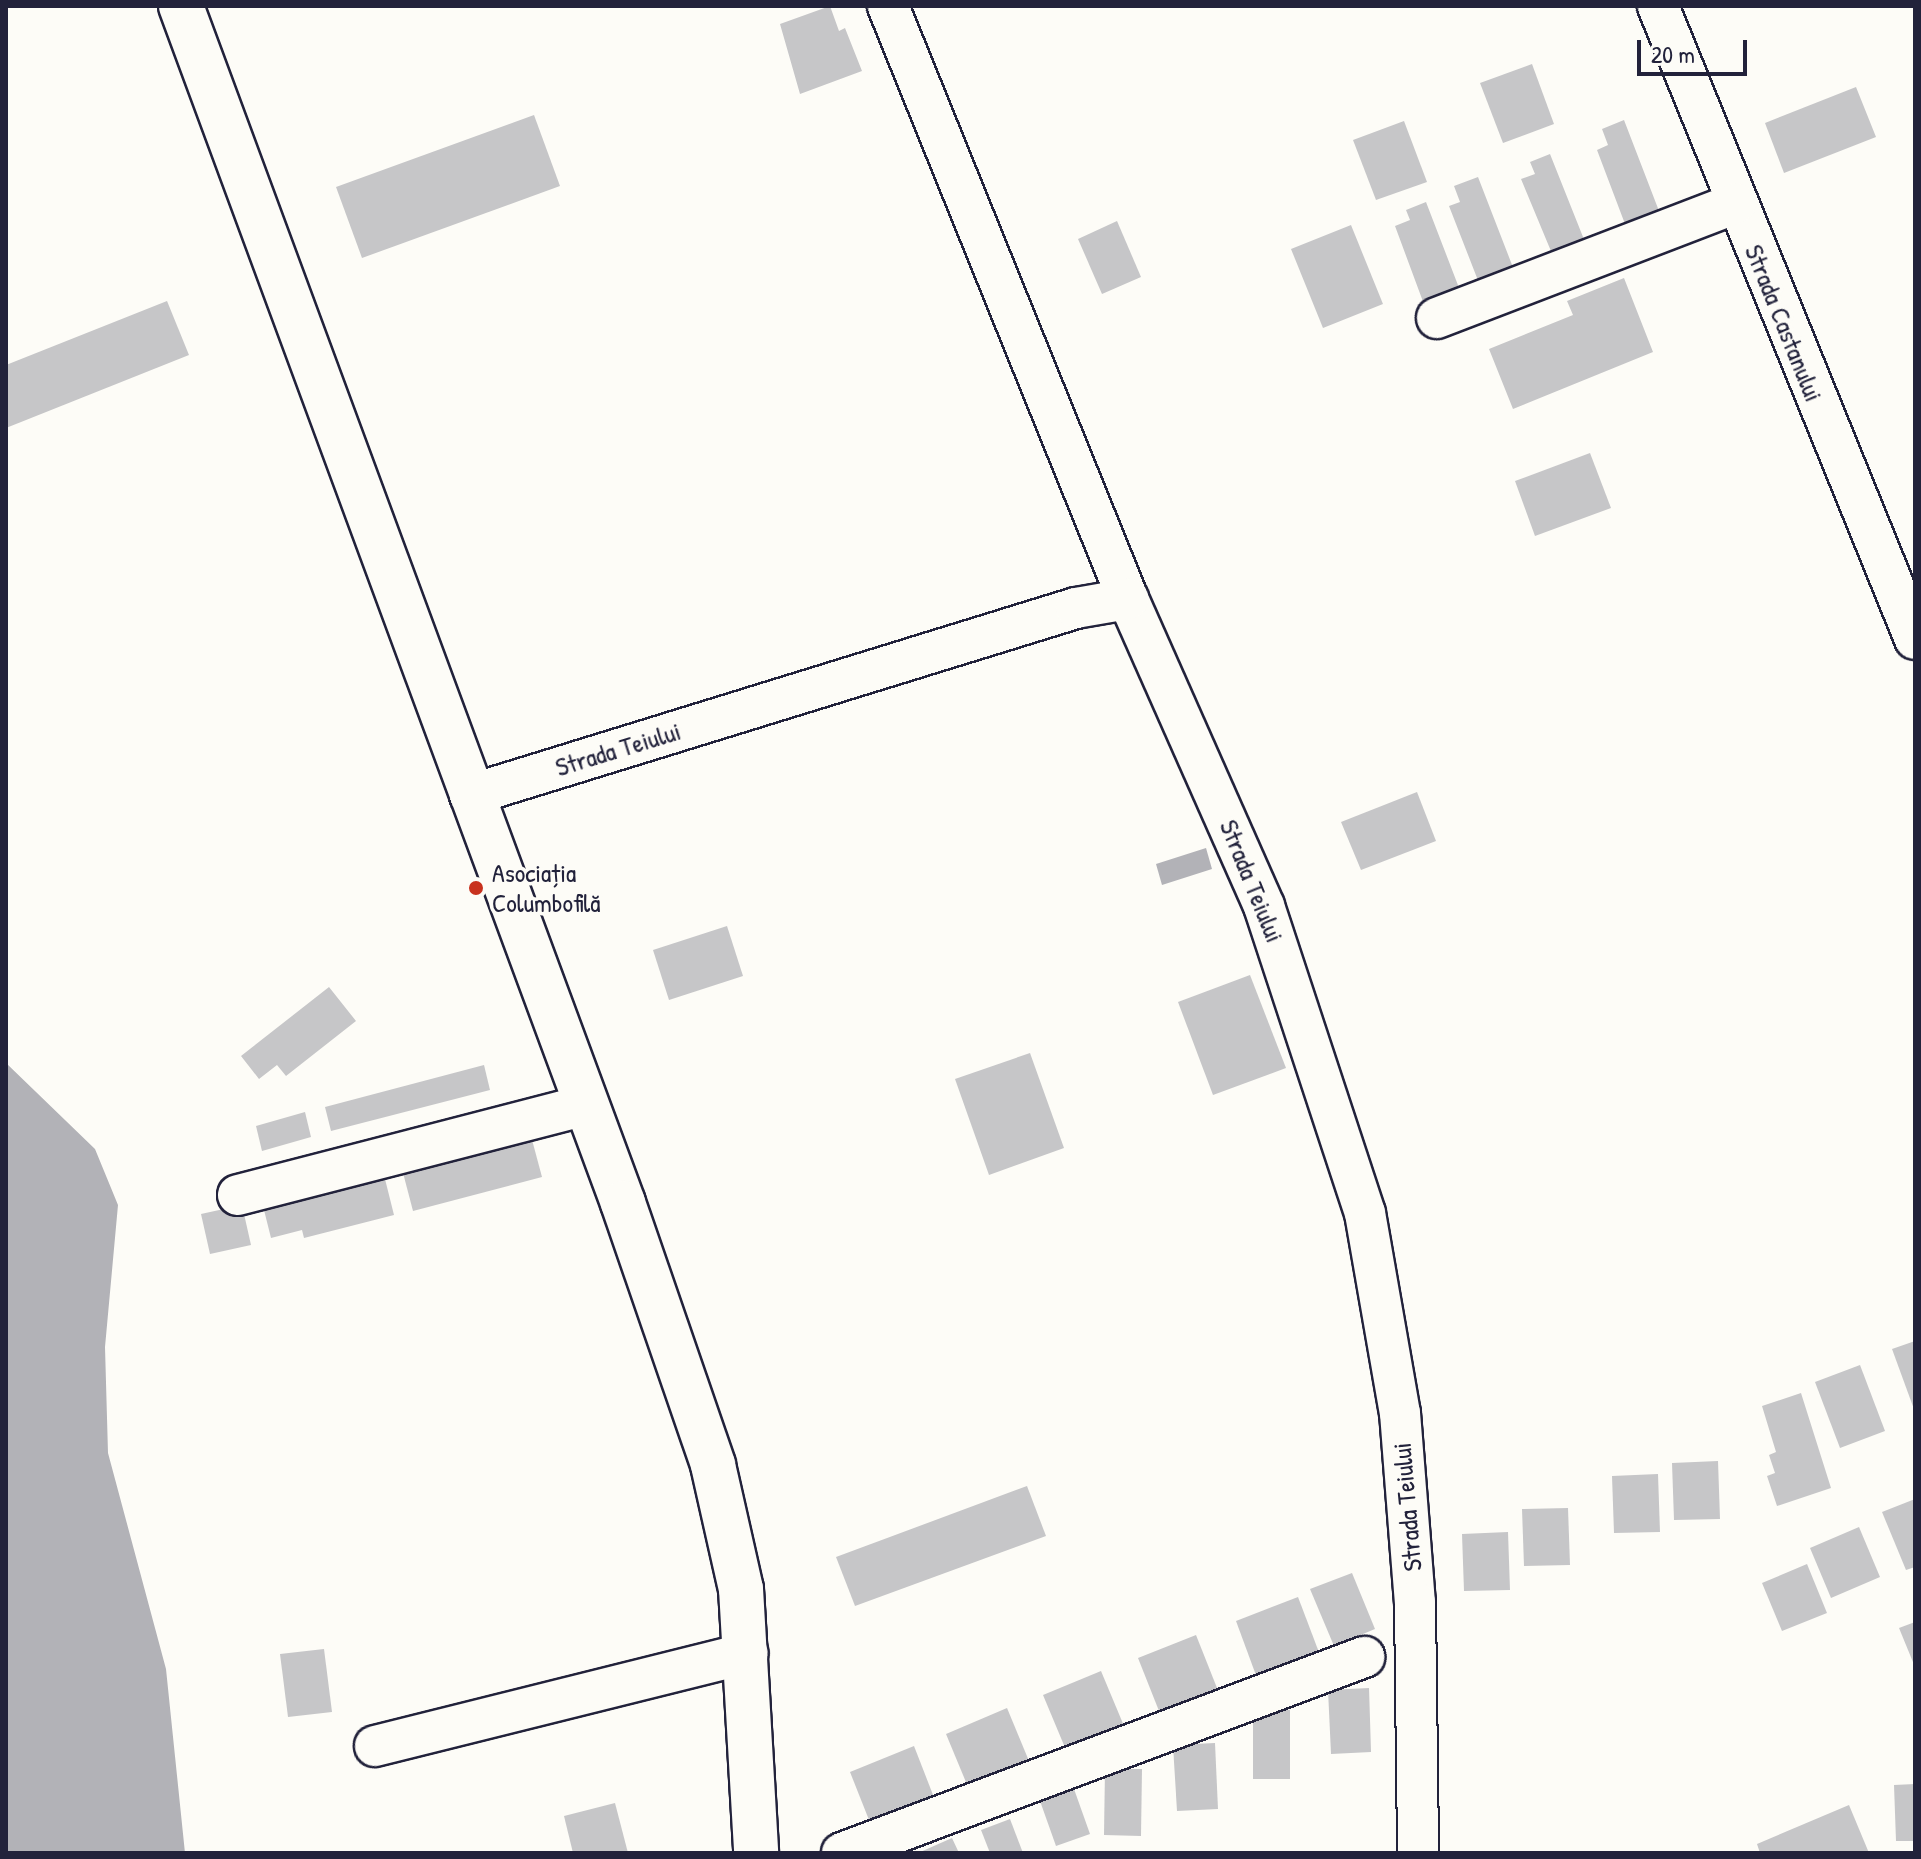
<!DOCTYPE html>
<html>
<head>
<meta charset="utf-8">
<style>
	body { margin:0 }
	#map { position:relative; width:1921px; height:1859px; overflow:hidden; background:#fdfcf7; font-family:"Patrick Hand",sans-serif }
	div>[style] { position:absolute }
	.water>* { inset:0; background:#b2b2b7 }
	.building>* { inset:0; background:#c6c6c8 }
	.roads { filter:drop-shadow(2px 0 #22223b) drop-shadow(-2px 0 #22223b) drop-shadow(0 2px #22223b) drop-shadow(0 -2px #22223b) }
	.minor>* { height:40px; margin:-20px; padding:0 20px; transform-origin:20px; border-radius:20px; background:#fdfcf7 }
	.major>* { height:44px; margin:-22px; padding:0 22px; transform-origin:22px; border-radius:22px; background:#fdfcf7 }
	.dots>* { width:22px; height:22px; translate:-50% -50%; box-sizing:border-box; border:4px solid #fdfcf7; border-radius:50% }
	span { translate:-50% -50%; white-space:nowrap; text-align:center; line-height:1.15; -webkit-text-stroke:7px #fdfcf7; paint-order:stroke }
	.street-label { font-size:26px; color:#22223b }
	.poi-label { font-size:26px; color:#22223b }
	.left { translate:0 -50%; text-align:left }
	.frame { position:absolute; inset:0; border:8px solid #22223b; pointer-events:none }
	.scale { position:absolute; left:1637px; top:40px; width:110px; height:36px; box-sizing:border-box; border:4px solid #22223b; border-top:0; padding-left:10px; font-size:24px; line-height:28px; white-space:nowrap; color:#22223b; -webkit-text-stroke:6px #fdfcf7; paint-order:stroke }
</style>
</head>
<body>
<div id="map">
	<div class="water">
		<div style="clip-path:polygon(1206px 848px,1212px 869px,1162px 885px,1156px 864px)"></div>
		<div style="clip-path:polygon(6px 1063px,95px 1149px,118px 1205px,105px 1347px,108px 1453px,166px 1669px,185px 1853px,6px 1853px)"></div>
	</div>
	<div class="building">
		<div style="clip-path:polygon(830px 6px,839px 31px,845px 28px,862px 71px,800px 94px,780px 24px)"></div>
		<div style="clip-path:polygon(1532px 64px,1554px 124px,1503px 143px,1480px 83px)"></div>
		<div style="clip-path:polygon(1856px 87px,1876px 137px,1784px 173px,1765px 123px)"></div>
		<div style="clip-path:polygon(534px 115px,560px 186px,362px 258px,336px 187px)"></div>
		<div style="clip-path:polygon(1624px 120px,1659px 211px,1625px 224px,1597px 150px,1608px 145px,1602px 129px)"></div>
		<div style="clip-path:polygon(1404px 121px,1427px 182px,1376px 200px,1353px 140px)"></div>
		<div style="clip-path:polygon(1550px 154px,1585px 242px,1553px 256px,1521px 179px,1535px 174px,1530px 162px)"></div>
		<div style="clip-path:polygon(1478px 177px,1514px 270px,1479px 283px,1449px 206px,1460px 202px,1454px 186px)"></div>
		<div style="clip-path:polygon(1426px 202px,1461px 293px,1425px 307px,1395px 226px,1410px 220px,1406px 210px)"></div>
		<div style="clip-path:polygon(1117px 221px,1141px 277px,1102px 294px,1078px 239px)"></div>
		<div style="clip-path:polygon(1351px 225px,1383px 304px,1323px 328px,1291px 249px)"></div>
		<div style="clip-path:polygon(1624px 278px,1653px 352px,1513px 409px,1489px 349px,1573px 315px,1567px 301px)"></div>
		<div style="clip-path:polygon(167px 301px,189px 355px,6px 428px,6px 365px)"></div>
		<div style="clip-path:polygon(1590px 453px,1611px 508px,1535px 536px,1515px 481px)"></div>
		<div style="clip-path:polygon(1417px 792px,1436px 841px,1361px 870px,1341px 822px)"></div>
		<div style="clip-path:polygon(727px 926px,743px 976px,669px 1000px,653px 950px)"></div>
		<div style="clip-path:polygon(1250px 975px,1286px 1068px,1213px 1095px,1178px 1002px)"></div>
		<div style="clip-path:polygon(329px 987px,356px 1021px,286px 1076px,277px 1065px,259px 1079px,241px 1056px)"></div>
		<div style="clip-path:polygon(1030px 1053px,1064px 1148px,989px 1175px,955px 1079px)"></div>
		<div style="clip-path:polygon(484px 1065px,490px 1090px,331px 1131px,325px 1107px)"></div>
		<div style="clip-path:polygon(305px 1112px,311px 1137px,262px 1151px,256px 1126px)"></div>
		<div style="clip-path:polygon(531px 1136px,542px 1177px,413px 1211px,402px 1169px)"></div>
		<div style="clip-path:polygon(384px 1175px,394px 1215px,304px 1238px,302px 1230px,271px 1238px,263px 1206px)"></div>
		<div style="clip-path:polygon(242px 1205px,251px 1245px,210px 1254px,201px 1214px)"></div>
		<div style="clip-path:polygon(1915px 1341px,1915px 1412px,1892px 1349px)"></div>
		<div style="clip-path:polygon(1860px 1365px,1885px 1431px,1840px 1448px,1815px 1382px)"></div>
		<div style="clip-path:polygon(1801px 1393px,1831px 1488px,1777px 1506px,1767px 1476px,1775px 1473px,1769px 1455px,1776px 1452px,1762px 1406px)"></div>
		<div style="clip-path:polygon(1718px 1461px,1720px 1519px,1674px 1520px,1672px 1463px)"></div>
		<div style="clip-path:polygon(1658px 1474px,1660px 1532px,1614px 1533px,1612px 1476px)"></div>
		<div style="clip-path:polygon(1027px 1486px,1046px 1536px,855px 1606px,836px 1557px)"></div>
		<div style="clip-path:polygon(1915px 1499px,1915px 1567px,1906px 1570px,1882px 1512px)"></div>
		<div style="clip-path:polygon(1568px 1508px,1570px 1565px,1524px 1566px,1522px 1509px)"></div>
		<div style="clip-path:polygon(1859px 1527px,1880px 1577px,1831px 1598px,1810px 1548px)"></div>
		<div style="clip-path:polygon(1508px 1532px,1510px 1590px,1464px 1591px,1462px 1534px)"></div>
		<div style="clip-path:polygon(1807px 1564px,1827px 1613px,1782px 1631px,1762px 1583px)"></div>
		<div style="clip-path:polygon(1352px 1573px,1375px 1629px,1334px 1646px,1310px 1589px)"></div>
		<div style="clip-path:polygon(1298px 1597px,1320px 1655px,1257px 1678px,1236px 1621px)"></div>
		<div style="clip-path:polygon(1915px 1622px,1915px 1667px,1899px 1628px)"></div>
		<div style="clip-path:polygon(1196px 1635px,1219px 1693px,1161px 1716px,1138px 1658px)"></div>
		<div style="clip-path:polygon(324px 1649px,332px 1712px,288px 1717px,280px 1654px)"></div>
		<div style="clip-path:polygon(1101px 1671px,1124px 1726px,1066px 1750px,1043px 1695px)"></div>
		<div style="clip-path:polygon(1369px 1688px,1371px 1752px,1331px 1754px,1328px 1690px)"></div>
		<div style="clip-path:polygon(1007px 1708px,1029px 1761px,968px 1787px,946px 1734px)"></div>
		<div style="clip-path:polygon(1253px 1710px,1290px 1710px,1290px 1779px,1253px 1779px)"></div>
		<div style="clip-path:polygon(1215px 1743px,1218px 1809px,1177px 1811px,1173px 1745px)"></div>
		<div style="clip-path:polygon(914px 1746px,935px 1800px,871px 1825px,850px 1772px)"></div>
		<div style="clip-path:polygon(1105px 1769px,1142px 1769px,1141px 1836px,1104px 1835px)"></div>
		<div style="clip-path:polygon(1915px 1784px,1915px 1841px,1896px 1841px,1894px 1785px)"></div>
		<div style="clip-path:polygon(1074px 1789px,1090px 1834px,1056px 1846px,1040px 1801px)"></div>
		<div style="clip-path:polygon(615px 1803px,628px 1853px,573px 1853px,564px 1816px)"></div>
		<div style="clip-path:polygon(1849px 1805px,1869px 1853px,1760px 1853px,1757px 1844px)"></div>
		<div style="clip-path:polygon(1010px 1819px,1023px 1853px,990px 1853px,981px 1830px)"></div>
		<div style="clip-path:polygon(952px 1838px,959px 1853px,918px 1853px)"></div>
	</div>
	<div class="roads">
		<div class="minor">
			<div style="left:888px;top:6px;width:640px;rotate:67.97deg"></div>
			<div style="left:1128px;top:599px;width:336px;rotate:66.1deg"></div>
			<div style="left:1264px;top:906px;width:323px;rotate:71.8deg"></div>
			<div style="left:1365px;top:1213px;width:203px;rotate:80.1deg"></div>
			<div style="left:1400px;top:1413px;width:190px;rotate:85.5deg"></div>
			<div style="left:1415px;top:1602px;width:251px;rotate:89.3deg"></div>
			<div style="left:1658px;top:6px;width:683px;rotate:67.9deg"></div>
			<div style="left:1437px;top:318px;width:320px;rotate:-21deg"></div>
			<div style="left:470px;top:795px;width:634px;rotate:-17.15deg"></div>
			<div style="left:1076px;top:608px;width:53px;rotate:-9.8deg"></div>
			<div style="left:238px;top:1195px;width:360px;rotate:-14.5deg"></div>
			<div style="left:375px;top:1746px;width:384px;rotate:-14deg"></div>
			<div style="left:842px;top:1853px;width:558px;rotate:-20.58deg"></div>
		</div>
		<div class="major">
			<div style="left:181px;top:6px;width:1276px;rotate:69.73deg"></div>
			<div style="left:623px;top:1203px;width:277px;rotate:71deg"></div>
			<div style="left:713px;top:1465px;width:127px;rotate:77.3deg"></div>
			<div style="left:741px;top:1589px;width:264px;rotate:86.7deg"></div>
		</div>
	</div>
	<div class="dots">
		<div style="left:476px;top:888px;background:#c8321e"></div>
	</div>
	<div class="street-label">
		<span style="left:1784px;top:323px;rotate:68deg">Strada Castanului</span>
		<span style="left:618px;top:749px;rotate:-17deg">Strada Teiului</span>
		<span style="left:1252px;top:881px;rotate:68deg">Strada Teiului</span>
		<span style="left:1407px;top:1507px;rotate:-95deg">Strada Teiului</span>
	</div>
	<div class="poi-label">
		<span class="left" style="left:492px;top:888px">Asociația<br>Columbofilă</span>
	</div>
	<div class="frame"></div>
	<div class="scale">20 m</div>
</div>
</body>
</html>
